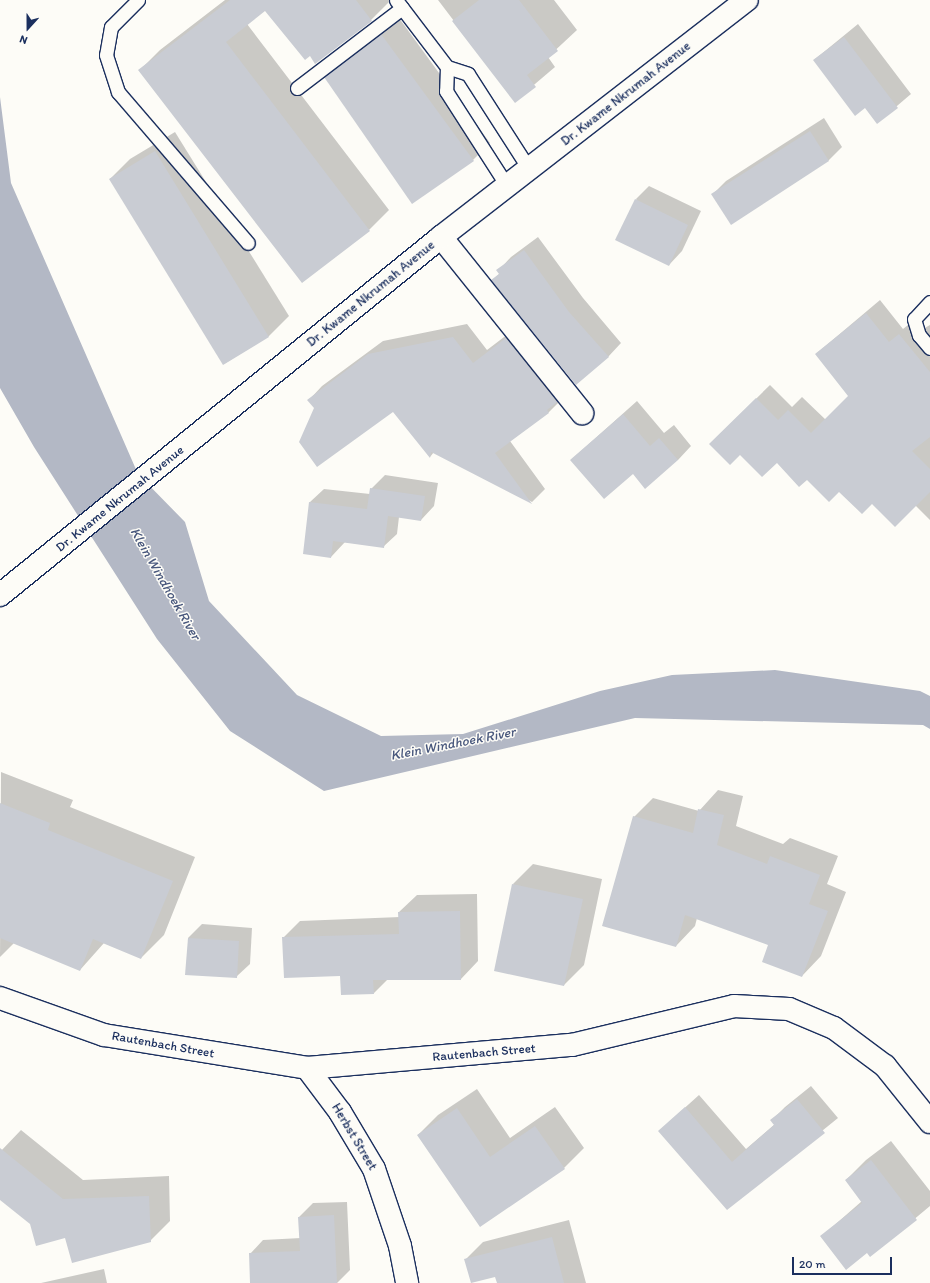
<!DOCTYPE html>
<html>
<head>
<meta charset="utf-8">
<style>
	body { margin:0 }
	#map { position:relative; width:930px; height:1283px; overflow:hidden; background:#fdfcf7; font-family:Itim,sans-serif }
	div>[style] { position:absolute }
	.water>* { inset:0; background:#b3b8c5 }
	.shadow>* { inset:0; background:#0003 }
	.building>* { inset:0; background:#c9ccd3 }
	.roads { filter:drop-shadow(1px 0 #1b2f5e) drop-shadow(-1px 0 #1b2f5e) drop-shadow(0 1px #1b2f5e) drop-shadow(0 -1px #1b2f5e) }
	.service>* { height:13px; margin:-6.5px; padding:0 6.5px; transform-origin:6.5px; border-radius:6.5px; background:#fdfcf7 }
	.minor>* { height:22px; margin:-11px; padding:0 11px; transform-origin:11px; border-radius:11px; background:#fdfcf7 }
	.tertiary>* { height:22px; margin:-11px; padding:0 11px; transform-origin:11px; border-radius:11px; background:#fdfcf7 }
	span { translate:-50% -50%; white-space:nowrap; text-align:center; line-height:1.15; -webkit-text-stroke:3px #fdfcf7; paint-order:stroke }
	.street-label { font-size:13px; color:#1b2f5e }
	.water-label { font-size:14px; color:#49587d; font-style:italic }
	.north { position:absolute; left:8px; top:8px; width:40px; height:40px; -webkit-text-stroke:3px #fdfcf7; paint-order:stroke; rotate:201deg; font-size:11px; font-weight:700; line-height:16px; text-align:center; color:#1b2f5e }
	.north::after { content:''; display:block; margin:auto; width:14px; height:18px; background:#1b2f5e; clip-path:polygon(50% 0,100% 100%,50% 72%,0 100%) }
	.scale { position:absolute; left:792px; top:1257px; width:100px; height:18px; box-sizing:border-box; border:2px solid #1b2f5e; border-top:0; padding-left:5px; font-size:12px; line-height:14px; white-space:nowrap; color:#1b2f5e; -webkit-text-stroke:3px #fdfcf7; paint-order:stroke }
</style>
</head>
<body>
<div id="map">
	<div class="water">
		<div style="clip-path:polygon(0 97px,11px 183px,138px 474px,185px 522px,209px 601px,297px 695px,381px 736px,463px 734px,600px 691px,672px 675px,775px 670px,920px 691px,930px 696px,930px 729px,923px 725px,635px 718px,324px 791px,230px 731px,157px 639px,34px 447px,0 388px)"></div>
	</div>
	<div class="shadow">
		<div style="clip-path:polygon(225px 0,391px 0,371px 20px,310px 55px,265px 10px,247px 24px,389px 210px,369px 230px,140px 70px,160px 50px)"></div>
		<div style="clip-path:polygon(438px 0,554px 0,577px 30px,548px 57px,555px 67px,515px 101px)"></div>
		<div style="clip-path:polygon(399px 18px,490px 143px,473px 160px,326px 77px,342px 61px)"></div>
		<div style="clip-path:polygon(858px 24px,911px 94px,877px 123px,865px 107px,814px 60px)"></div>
		<div style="clip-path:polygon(824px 118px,842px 147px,829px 160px,732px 223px,713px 194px,726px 181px)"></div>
		<div style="clip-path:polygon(175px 132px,289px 316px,269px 336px,224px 364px,110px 179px,130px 159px)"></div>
		<div style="clip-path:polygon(649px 186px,701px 211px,682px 251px,669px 265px,636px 199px)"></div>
		<div style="clip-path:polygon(538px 237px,583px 298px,621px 343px,608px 357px,493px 280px,500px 273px,498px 271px,511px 257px)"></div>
		<div style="clip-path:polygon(880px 300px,903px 329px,913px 321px,921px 330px,930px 325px,930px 520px,915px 505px,872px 503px,807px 478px,777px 462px,710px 444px,770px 385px,792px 407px,802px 397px,826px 420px,850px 396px,816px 354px)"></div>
		<div style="clip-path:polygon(467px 324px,487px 350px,520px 325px,562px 399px,549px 412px,510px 441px,545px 489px,532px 502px,434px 452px,430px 457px,394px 411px,315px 408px,309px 400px,322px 386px,383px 341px)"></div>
		<div style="clip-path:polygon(637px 401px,664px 433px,674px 425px,691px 446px,678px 460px,571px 460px)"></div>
		<div style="clip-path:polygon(385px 475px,438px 483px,434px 506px,421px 520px,399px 517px,397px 534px,383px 547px,345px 542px,331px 557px,304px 553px,310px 502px,324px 489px,370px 494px,371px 489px)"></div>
		<div style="clip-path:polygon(1px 772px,73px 800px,70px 807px,195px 857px,164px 935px,141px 958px,104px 943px,80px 970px,14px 943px,0 957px)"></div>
		<div style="clip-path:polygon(718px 790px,743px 796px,736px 826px,783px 844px,790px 838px,838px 856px,827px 884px,846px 892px,821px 956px,802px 976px,770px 945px,697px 918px,695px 926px,676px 946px,634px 817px,653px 798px,699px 811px)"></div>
		<div style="clip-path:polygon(533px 864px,602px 879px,584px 965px,564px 985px,513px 884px)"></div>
		<div style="clip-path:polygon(477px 894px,478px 961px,461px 979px,388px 979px,374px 993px,283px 938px,300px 921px,400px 917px,399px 912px,417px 895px)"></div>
		<div style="clip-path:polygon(202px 924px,252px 928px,250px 964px,236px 977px,188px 938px)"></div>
		<div style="clip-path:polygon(811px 1086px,838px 1118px,727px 1208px,659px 1131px,699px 1095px,746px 1149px,775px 1124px,772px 1120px,785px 1107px)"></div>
		<div style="clip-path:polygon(477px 1089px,510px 1138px,555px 1107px,584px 1148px,564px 1168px,480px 1225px,418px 1135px,438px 1115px)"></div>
		<div style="clip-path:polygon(21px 1130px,83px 1180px,169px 1176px,170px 1221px,150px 1241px,65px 1236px,0 1199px,0 1152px)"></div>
		<div style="clip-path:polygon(891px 1141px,930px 1191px,930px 1206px,870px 1256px,867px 1252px,822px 1236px,862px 1201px,846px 1180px,866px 1160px)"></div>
		<div style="clip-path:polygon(347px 1202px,350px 1270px,337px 1283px,251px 1283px,250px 1254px,263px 1240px,301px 1238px,299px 1217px,313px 1203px)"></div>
		<div style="clip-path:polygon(569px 1220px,586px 1283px,498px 1283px,496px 1276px,466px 1259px,483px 1242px)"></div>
		<div style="clip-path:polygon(104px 1269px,107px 1283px,41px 1283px)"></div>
	</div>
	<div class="building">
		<div style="clip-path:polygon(230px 0,356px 0,372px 21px,315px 64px,310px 56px,305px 60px,265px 11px,226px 42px,370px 231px,302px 283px,138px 70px)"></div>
		<div style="clip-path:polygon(479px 0,519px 0,558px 51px,527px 75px,536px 87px,515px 103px,452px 21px)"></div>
		<div style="clip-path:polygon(381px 34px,474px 161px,412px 204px,324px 77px)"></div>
		<div style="clip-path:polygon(844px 37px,898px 108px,877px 124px,865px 108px,855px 116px,813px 60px)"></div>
		<div style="clip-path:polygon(810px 131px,829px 161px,731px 225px,711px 194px)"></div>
		<div style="clip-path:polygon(155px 151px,269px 337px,223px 365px,109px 179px)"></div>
		<div style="clip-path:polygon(635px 199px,688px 225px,669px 266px,615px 240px)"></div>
		<div style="clip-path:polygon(524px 250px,569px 312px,609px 357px,576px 385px,491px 280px,499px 274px,496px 270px)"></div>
		<div style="clip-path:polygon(866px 313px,889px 342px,899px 334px,930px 372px,930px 437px,912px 451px,930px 469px,930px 492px,895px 527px,872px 504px,862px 514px,839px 492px,829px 502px,807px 480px,799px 487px,777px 463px,762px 477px,740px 455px,730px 465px,709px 444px,756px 398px,778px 420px,788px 410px,811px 433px,848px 396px,815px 354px)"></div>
		<div style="clip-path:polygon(453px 337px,473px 363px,506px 338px,557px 402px,547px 410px,549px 413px,495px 453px,532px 504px,431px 452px,430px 458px,393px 412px,317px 467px,299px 442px,314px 408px,307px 400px,368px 354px)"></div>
		<div style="clip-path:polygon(623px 414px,650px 446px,659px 438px,678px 460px,645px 489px,633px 474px,604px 499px,570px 460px)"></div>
		<div style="clip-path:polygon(370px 488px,425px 496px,421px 521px,388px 516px,384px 548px,333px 541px,331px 558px,303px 554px,309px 502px,367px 509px)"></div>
		<div style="clip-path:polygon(0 803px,50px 823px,48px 830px,173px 881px,141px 959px,93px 939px,80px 971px,0 938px)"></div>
		<div style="clip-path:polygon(698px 809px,724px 815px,717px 845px,767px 864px,770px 856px,820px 875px,809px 904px,828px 911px,802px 977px,762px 962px,768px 945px,685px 915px,676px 947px,602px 926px,633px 816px,693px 833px)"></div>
		<div style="clip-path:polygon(512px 884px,583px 899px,564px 986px,494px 971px)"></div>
		<div style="clip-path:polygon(460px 911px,461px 980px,373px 980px,374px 994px,341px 995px,340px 976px,284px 978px,282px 937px,399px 934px,398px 912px)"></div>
		<div style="clip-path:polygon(188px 938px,239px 941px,237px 978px,185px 975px)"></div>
		<div style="clip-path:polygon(797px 1099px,825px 1133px,727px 1210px,658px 1131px,685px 1107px,732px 1162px,774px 1125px,770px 1120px)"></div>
		<div style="clip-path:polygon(457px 1108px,490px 1157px,535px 1126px,565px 1169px,480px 1227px,417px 1135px)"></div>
		<div style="clip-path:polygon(0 1148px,63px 1199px,149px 1196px,151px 1242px,72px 1263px,65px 1238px,36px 1246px,30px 1224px,0 1200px)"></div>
		<div style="clip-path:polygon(871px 1160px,917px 1220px,870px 1257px,867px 1253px,846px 1270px,820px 1236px,862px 1203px,845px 1180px)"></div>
		<div style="clip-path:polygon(334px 1215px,337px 1283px,250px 1283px,249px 1253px,300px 1251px,298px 1217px)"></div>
		<div style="clip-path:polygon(552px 1237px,564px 1283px,497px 1283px,495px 1277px,471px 1283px,464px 1259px)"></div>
	</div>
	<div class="roads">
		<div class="service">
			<div style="left:138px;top:0;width:38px;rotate:135deg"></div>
			<div style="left:111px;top:27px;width:28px;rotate:100deg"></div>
			<div style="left:106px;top:55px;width:39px;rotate:72deg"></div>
			<div style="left:118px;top:92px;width:199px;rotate:49.3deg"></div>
			<div style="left:396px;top:0;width:84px;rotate:52.7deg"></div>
			<div style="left:447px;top:67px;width:22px;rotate:18deg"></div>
			<div style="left:468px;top:74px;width:113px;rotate:57.3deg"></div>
			<div style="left:447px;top:67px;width:24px;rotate:92deg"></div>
			<div style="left:446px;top:91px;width:113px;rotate:57.3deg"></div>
			<div style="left:297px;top:88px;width:132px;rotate:-37.3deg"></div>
			<div style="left:930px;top:302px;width:23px;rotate:133deg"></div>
			<div style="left:914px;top:319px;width:17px;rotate:73deg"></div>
			<div style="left:919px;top:335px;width:17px;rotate:50deg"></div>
		</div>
		<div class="minor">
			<div style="left:441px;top:237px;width:226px;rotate:51.3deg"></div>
			<div style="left:0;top:998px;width:110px;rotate:19.6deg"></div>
			<div style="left:104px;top:1035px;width:206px;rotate:9.2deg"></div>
			<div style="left:307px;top:1068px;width:266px;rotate:-5deg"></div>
			<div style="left:572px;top:1045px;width:167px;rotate:-13.5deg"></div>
			<div style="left:734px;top:1006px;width:55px;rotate:3.1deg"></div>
			<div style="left:789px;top:1009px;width:49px;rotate:22.9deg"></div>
			<div style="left:834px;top:1028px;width:64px;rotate:36.7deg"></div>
			<div style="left:885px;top:1066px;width:72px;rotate:51.2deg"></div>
			<div style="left:307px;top:1068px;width:55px;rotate:53.1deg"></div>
			<div style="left:340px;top:1112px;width:66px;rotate:59.2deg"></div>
			<div style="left:374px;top:1169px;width:81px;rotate:71.3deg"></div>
			<div style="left:400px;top:1246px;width:38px;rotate:79deg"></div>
		</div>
		<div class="tertiary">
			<div style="left:0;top:595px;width:568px;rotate:-39.07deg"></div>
			<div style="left:441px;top:237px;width:387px;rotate:-37.8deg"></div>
		</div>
	</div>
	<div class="street-label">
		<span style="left:626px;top:94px;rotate:-38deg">Dr. Kwame Nkrumah Avenue</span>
		<span style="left:371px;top:294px;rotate:-39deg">Dr. Kwame Nkrumah Avenue</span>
		<span style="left:120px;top:499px;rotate:-39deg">Dr. Kwame Nkrumah Avenue</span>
		<span style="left:163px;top:1045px;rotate:10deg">Rautenbach Street</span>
		<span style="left:484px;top:1053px;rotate:-5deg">Rautenbach Street</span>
		<span style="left:354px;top:1137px;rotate:59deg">Herbst Street</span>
	</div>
	<div class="water-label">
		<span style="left:165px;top:584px;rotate:60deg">Klein Windhoek River</span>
		<span style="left:453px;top:744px;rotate:-11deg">Klein Windhoek River</span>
	</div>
	<div class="north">N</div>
	<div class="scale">20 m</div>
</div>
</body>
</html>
